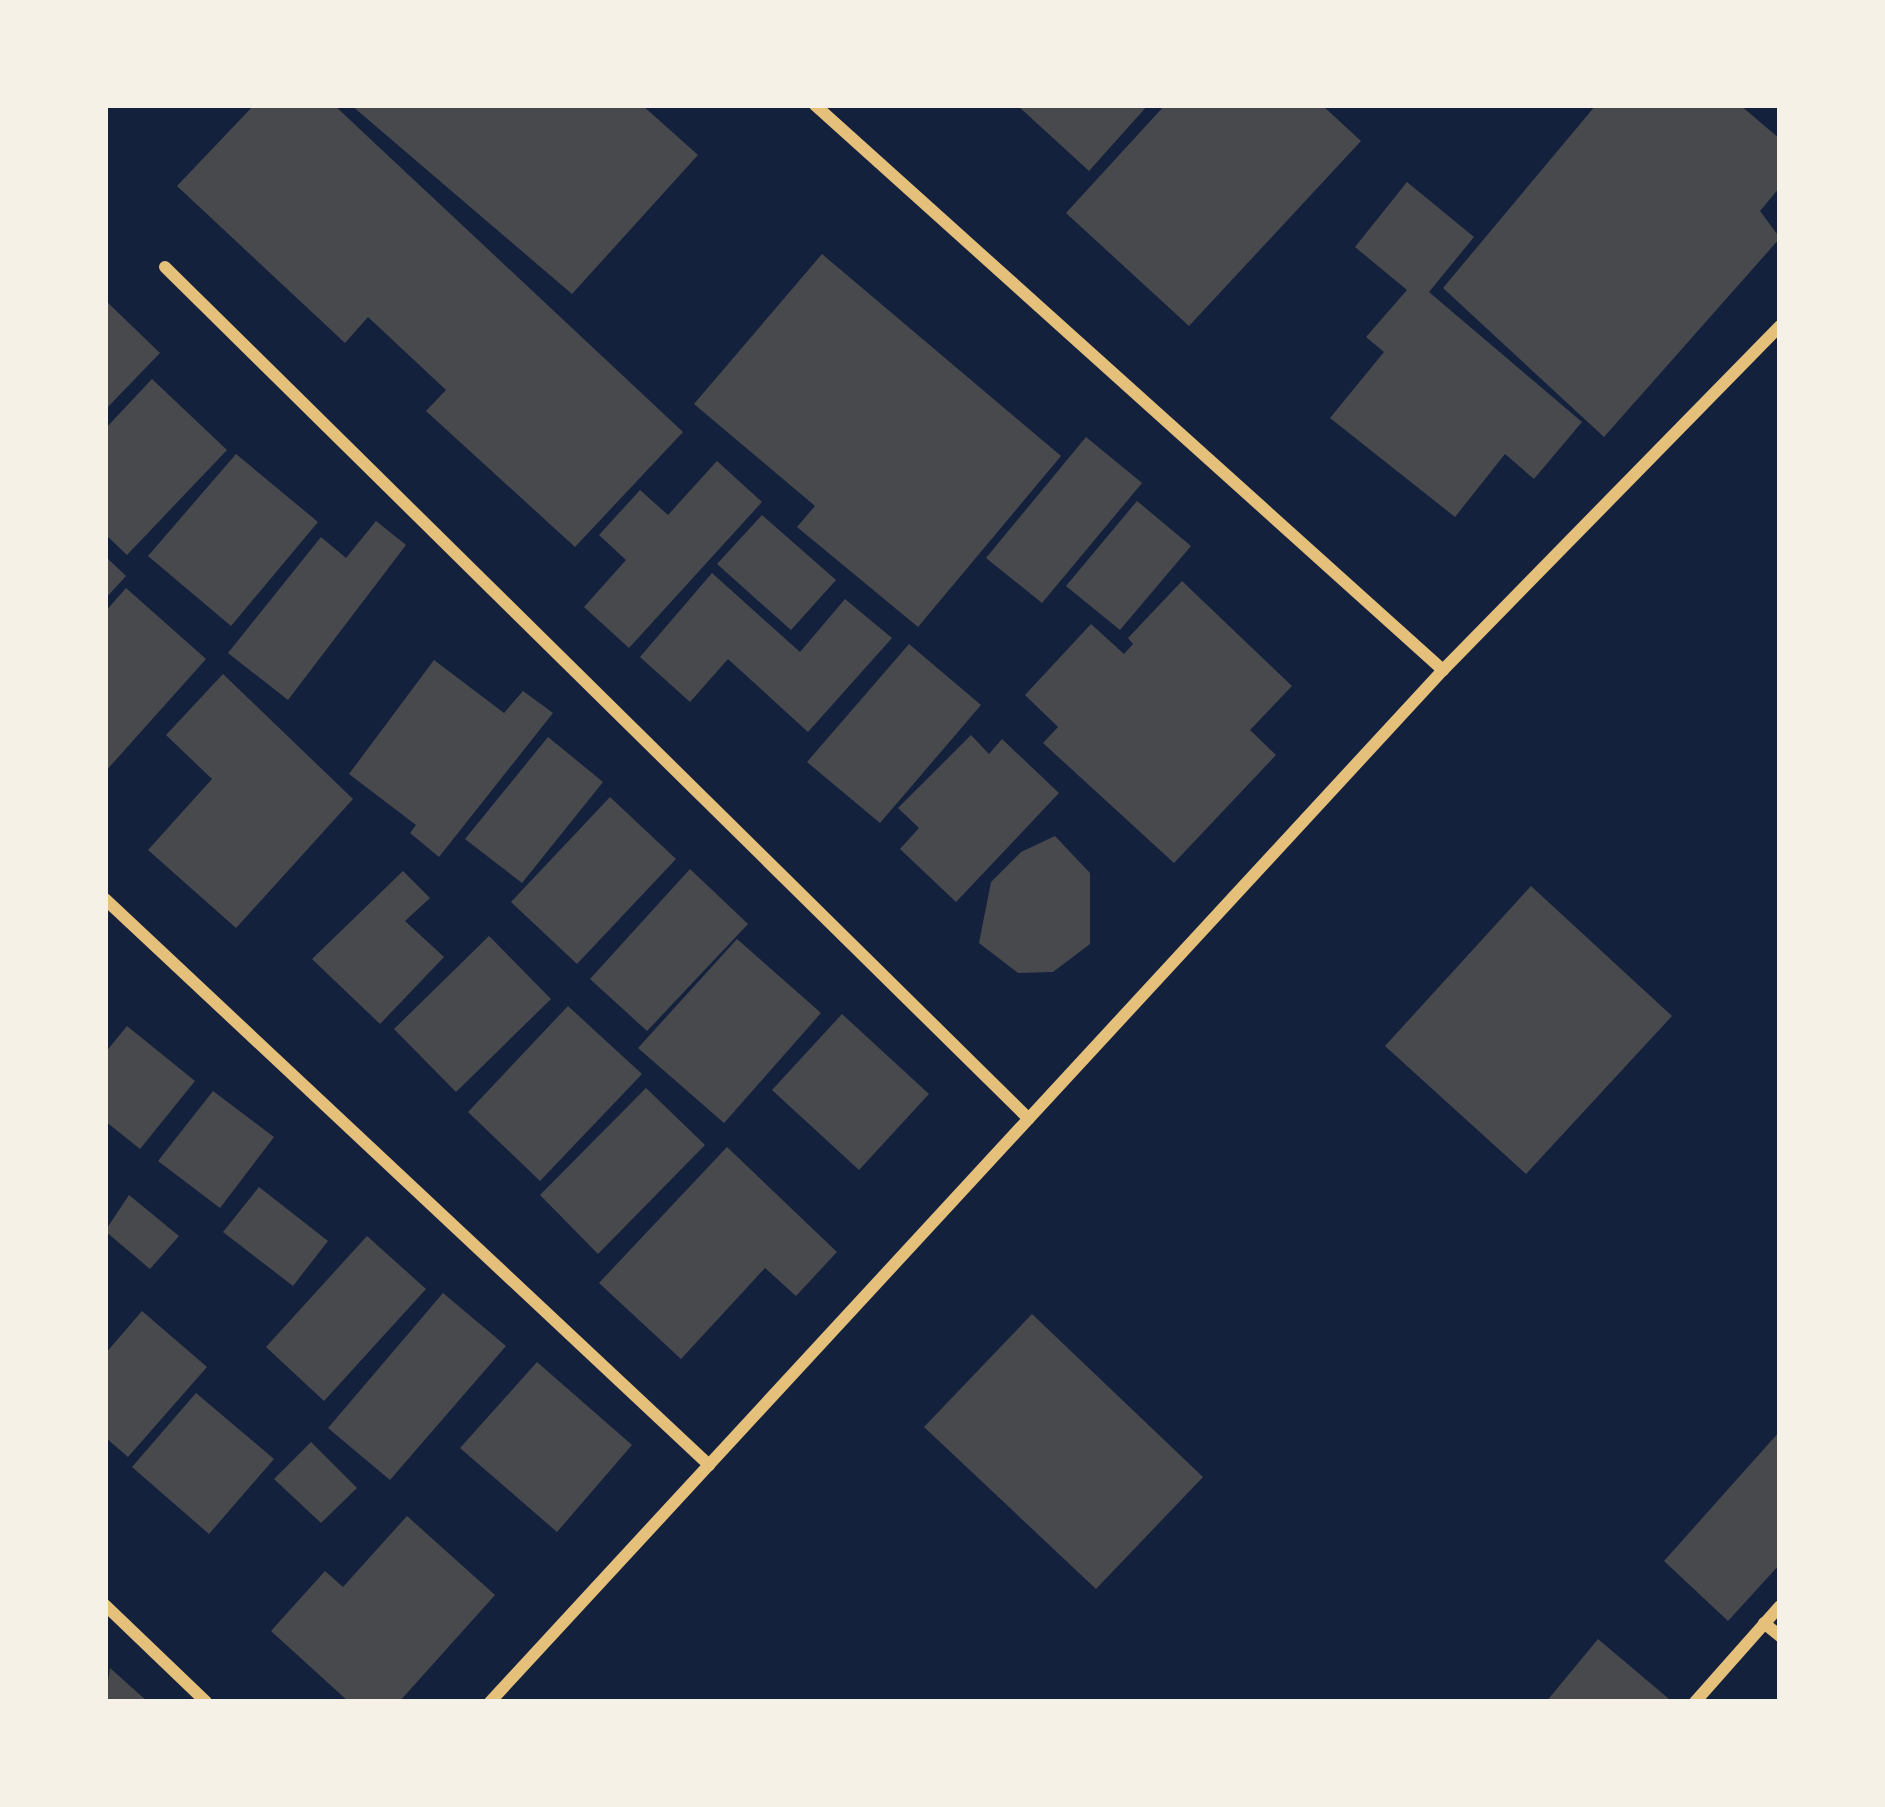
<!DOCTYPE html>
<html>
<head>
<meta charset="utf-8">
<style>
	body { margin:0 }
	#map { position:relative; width:1885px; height:1807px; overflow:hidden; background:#14213d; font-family:"PT Sans Narrow",sans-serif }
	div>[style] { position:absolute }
	.building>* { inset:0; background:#48494c }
	.minor>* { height:12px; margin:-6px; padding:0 6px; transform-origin:6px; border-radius:6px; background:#e5c07b }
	span { translate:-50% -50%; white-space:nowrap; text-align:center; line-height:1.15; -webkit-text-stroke:9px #f6f1e7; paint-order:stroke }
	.frame { position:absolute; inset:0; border:108px solid #f6f1e7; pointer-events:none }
</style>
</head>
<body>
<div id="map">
	<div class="building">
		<div style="clip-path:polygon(254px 105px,334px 105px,683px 432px,575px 547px,426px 411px,446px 390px,368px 317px,345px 343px,177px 186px)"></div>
		<div style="clip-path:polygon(351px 105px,642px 105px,698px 155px,572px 294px)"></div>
		<div style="clip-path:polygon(1017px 105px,1148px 105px,1089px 171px)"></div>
		<div style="clip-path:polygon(1165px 105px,1322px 105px,1361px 141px,1189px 326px,1066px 213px)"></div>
		<div style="clip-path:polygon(1596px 105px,1740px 105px,1780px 139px,1780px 187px,1760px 211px,1780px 238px,1604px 437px,1443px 288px)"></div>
		<div style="clip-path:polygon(1407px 182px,1474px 237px,1429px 292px,1582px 422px,1534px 479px,1505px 454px,1455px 517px,1330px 418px,1384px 352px,1366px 337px,1407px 290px,1355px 247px)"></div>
		<div style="clip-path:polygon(822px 254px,1061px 456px,918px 627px,797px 527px,815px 506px,694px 404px)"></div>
		<div style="clip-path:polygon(105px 300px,160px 353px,105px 410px)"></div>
		<div style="clip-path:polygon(152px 379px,227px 450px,127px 555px,105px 534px,105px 429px)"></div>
		<div style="clip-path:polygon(1086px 437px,1142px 483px,1042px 603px,986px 558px)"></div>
		<div style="clip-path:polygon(236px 454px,318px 522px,231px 626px,148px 556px)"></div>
		<div style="clip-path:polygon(717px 461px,762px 502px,629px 648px,584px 607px,626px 560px,599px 535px,640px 490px,668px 515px)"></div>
		<div style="clip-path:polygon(1137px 501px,1191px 546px,1120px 630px,1066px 586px)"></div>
		<div style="clip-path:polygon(762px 515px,836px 580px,791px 630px,717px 564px)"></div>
		<div style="clip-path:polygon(376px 521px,406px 545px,288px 700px,228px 653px,321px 537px,346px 558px)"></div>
		<div style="clip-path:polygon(105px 556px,126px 576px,105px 599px)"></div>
		<div style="clip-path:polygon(712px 573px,800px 652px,845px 599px,892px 638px,808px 732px,728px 659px,690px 702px,640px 657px)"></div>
		<div style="clip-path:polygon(1182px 581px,1292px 686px,1250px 730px,1276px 755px,1174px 863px,1043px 743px,1058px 727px,1025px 695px,1091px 624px,1124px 654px,1133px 644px,1128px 638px)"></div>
		<div style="clip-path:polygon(126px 588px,206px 659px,105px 772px,105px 612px)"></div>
		<div style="clip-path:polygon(909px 644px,981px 705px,880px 823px,807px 762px)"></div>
		<div style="clip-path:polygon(434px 660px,504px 713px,523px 691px,553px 713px,439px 857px,410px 833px,416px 825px,349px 774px)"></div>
		<div style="clip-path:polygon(223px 674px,353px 799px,236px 928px,148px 850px,212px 779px,166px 735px)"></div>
		<div style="clip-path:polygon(971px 735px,989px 754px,1002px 739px,1059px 793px,956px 902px,900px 849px,919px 828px,898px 808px)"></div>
		<div style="clip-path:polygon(548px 737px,603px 782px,522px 883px,465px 839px)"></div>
		<div style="clip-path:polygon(610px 797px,676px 859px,577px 964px,511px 902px)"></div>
		<div style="clip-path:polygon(1055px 836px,1090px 873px,1090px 944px,1053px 972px,1018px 973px,979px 943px,991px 882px,1021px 852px)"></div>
		<div style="clip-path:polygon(690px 869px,748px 924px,647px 1031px,590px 979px)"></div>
		<div style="clip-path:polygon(403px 871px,430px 898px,405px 921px,444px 957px,380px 1024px,312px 959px)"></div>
		<div style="clip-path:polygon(1531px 886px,1672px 1016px,1526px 1174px,1385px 1046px)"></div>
		<div style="clip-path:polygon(489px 936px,551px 999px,456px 1092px,394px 1029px)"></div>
		<div style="clip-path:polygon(737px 939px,821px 1013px,724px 1123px,638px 1048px)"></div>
		<div style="clip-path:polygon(568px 1006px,642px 1074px,540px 1181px,468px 1112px)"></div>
		<div style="clip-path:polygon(842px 1014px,929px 1094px,859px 1170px,772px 1090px)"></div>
		<div style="clip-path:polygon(127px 1026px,195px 1081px,140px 1149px,105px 1121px,105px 1053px)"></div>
		<div style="clip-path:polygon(646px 1088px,705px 1145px,598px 1254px,540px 1195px)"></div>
		<div style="clip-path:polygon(213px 1091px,274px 1137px,220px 1208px,158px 1161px)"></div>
		<div style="clip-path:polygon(727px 1147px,837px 1252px,796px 1296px,765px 1268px,681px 1359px,599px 1283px)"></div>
		<div style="clip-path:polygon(259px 1187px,328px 1241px,293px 1286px,223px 1232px)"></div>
		<div style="clip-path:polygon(129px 1195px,179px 1236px,150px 1269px,105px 1231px)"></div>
		<div style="clip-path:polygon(367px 1236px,426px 1289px,324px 1401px,266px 1347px)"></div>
		<div style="clip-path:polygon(443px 1293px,506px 1346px,390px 1480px,328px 1428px)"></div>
		<div style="clip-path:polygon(142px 1311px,207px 1367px,128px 1457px,105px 1437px,105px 1354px)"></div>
		<div style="clip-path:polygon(1032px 1314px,1203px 1477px,1096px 1589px,924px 1427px)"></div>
		<div style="clip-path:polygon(537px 1362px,632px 1445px,557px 1532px,460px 1448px)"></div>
		<div style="clip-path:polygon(196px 1393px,274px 1459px,209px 1534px,132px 1467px)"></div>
		<div style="clip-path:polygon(1780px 1431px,1780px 1564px,1728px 1621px,1664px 1561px)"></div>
		<div style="clip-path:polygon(311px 1442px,357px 1488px,321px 1523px,274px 1479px)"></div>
		<div style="clip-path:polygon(407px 1516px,495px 1595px,399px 1702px,349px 1702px,271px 1631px,325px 1571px,343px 1587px)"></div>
		<div style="clip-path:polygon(1598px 1639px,1669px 1699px,1667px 1702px,1546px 1702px)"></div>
		<div style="clip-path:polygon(110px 1668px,148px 1702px,105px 1702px)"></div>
	</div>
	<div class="minor">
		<div style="left:815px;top:105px;width:845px;rotate:41.98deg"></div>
		<div style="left:165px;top:267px;width:1213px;rotate:44.6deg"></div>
		<div style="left:105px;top:899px;width:828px;rotate:43.14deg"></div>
		<div style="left:105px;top:1605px;width:140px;rotate:43.8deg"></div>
		<div style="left:1764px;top:1623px;width:21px;rotate:39deg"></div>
		<div style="left:490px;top:1702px;width:1405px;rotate:-47.28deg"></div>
		<div style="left:1443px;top:670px;width:482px;rotate:-45.6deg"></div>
		<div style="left:1695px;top:1702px;width:128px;rotate:-48.5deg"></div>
	</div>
	<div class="frame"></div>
</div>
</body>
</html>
